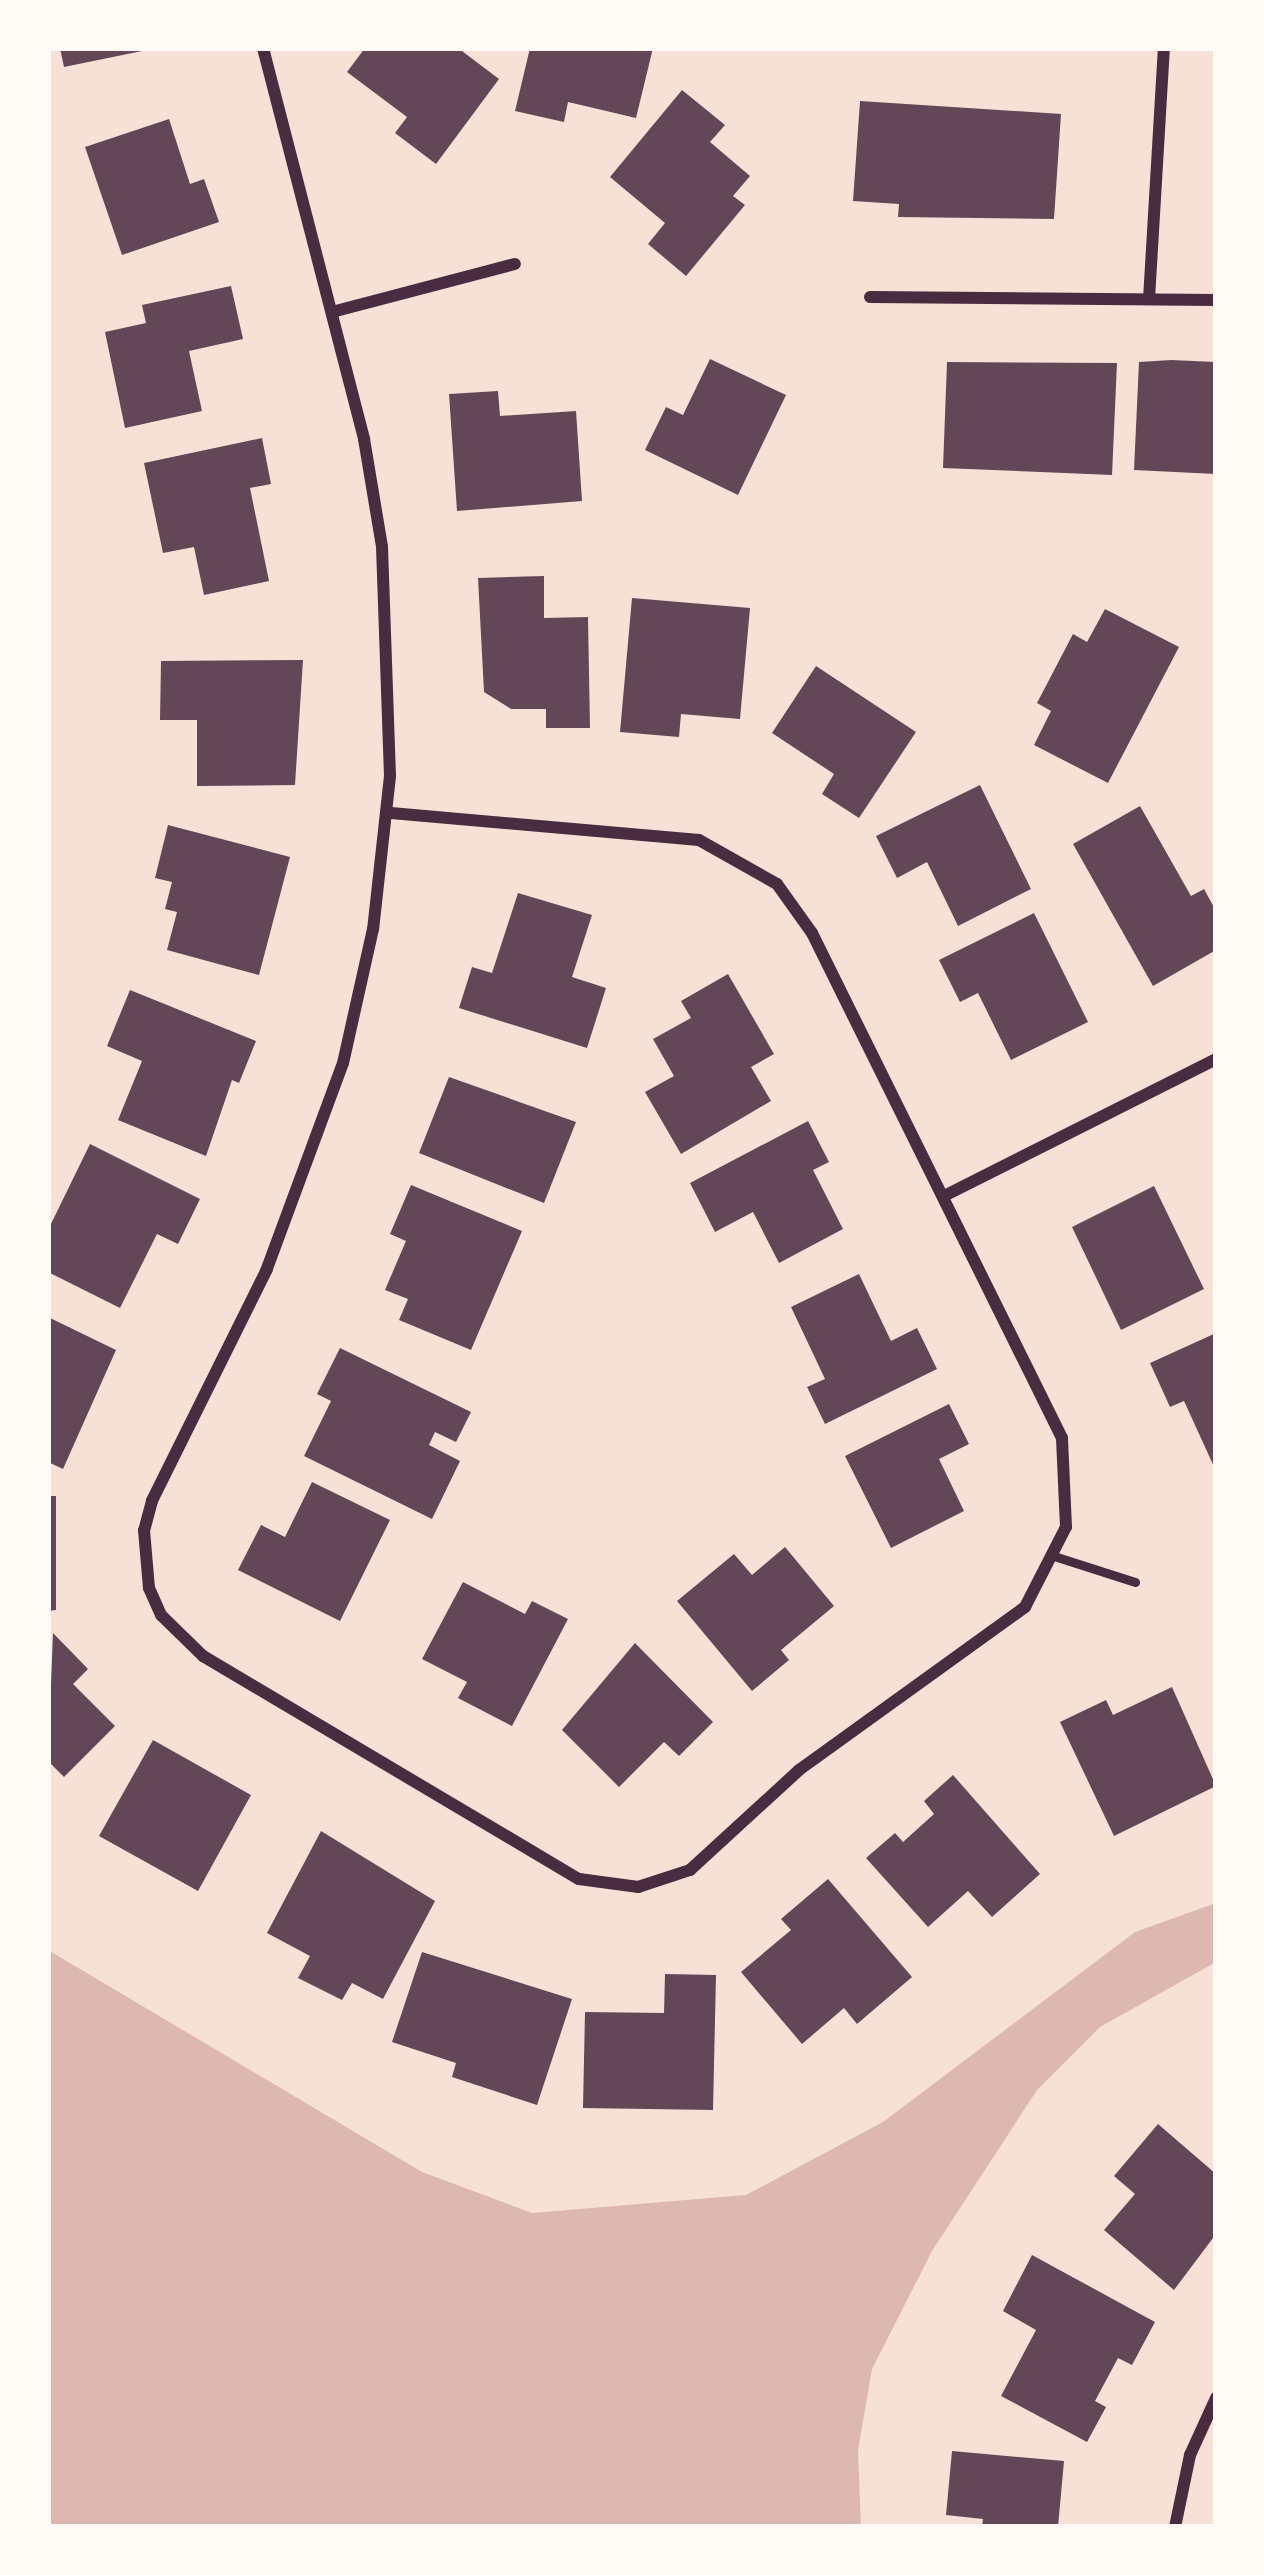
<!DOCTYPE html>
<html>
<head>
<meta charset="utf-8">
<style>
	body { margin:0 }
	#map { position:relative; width:1264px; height:2575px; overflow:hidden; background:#f7e1d7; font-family:"Varela Round",sans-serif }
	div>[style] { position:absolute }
	.water>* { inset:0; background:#dcb8b0 }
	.building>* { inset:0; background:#644757 }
	.service>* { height:9px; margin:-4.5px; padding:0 4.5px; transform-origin:4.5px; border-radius:4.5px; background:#4a2c40 }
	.minor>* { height:12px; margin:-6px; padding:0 6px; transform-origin:6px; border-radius:6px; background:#4a2c40 }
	span { translate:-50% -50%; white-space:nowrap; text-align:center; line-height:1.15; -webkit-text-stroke:9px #fffaf5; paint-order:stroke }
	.frame { position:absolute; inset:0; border:51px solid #fffaf5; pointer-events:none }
</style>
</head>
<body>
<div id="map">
	<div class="water">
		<div style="clip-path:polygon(1216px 1903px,1216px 1962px,1100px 2027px,1037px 2090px,932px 2251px,872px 2369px,858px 2450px,861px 2527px,48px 2527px,48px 1950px,422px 2172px,532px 2213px,746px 2195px,883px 2122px,1135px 1932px)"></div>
	</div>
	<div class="building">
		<div style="clip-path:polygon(60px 48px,147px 48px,147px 50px,64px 67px)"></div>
		<div style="clip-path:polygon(365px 48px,458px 48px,499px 79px,436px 164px,395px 133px,407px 117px,347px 72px)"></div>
		<div style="clip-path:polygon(530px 48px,653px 48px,636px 118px,568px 102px,564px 122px,515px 111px)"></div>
		<div style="clip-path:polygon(682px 90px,725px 125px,710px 142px,750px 176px,733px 196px,745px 205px,686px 276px,648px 244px,665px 223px,610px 177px)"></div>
		<div style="clip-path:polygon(860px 101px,1061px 114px,1054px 219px,898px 217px,899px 204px,853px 201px)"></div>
		<div style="clip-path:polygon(169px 119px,190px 184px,204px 179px,219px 222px,122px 255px,85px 147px)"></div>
		<div style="clip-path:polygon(231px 286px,243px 339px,189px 351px,202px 411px,125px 428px,105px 332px,146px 323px,142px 305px)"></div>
		<div style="clip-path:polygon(710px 359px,786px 395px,738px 495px,645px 450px,666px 407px,683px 415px)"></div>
		<div style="clip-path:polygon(1171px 360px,1216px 362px,1216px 474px,1134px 470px,1139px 362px)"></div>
		<div style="clip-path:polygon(947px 362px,1117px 363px,1112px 475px,943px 468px)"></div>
		<div style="clip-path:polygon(498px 391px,500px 416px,576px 411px,582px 501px,457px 511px,449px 394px)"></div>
		<div style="clip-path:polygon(262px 438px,271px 484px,250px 488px,269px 581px,204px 595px,194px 547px,163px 553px,144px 463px)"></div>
		<div style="clip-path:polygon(544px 576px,544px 618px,588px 617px,590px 728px,546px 728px,546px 709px,511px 709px,484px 692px,478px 578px)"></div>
		<div style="clip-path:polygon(632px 598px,750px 608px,740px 719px,681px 714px,679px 737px,620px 732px)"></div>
		<div style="clip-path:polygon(1105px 609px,1179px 647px,1108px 783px,1034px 745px,1051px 711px,1037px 703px,1073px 634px,1087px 642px)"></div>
		<div style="clip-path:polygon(303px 660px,295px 785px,197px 786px,197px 720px,160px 720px,161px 661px)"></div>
		<div style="clip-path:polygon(816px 666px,916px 732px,859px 818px,822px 794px,834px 774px,772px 733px)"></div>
		<div style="clip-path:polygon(980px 785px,1031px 889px,958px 926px,927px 862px,897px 878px,876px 836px)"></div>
		<div style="clip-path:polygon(1140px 806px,1191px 896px,1204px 889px,1216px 911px,1216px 950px,1153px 986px,1073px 844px)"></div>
		<div style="clip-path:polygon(168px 825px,290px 857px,259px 975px,167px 950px,177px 912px,165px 909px,172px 882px,155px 878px)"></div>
		<div style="clip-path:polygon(518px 893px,592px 915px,572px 977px,606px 988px,587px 1048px,459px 1008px,472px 967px,492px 973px)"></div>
		<div style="clip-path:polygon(1034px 913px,1088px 1022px,1011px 1060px,978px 993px,960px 1002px,939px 960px)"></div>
		<div style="clip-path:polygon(728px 974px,774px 1054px,751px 1067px,771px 1101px,681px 1154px,645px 1092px,674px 1076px,653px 1039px,691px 1018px,681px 1001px)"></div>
		<div style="clip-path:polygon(130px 990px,256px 1041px,239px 1083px,232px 1080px,206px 1156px,118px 1120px,142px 1061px,107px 1046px)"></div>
		<div style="clip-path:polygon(449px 1077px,576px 1122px,544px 1203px,419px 1153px)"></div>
		<div style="clip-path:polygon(808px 1121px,829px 1162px,813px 1170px,843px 1229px,779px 1263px,753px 1212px,715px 1232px,690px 1183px)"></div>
		<div style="clip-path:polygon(90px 1144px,200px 1199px,178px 1244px,157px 1234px,120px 1308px,48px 1272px,48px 1230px)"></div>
		<div style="clip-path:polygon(411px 1185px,522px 1231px,471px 1350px,399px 1320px,408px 1299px,385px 1290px,406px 1241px,390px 1234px)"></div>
		<div style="clip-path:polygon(1154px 1186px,1204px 1289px,1121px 1330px,1072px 1227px)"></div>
		<div style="clip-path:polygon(859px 1274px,891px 1341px,917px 1328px,937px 1369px,825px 1424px,807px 1387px,825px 1379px,791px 1307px)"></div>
		<div style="clip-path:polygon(48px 1317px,116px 1350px,63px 1469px,48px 1462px)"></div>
		<div style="clip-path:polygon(1216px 1333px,1216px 1471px,1184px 1401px,1170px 1407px,1150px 1363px)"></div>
		<div style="clip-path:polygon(340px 1348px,471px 1412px,456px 1442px,435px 1432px,429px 1445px,460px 1461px,432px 1519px,304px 1456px,331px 1401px,317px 1394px)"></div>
		<div style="clip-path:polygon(949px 1404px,969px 1444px,939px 1459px,964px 1511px,891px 1548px,845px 1456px)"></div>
		<div style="clip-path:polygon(312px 1482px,390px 1520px,340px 1621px,238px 1570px,261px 1525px,285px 1537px)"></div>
		<div style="clip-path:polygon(48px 1496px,56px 1496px,56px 1610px,48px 1611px)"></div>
		<div style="clip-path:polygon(785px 1547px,834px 1606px,781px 1650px,789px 1660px,752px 1691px,677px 1601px,734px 1554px,752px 1575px)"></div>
		<div style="clip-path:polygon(463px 1582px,525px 1614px,532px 1601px,568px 1619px,512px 1726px,458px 1698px,467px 1682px,422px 1659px)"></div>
		<div style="clip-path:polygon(53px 1633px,88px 1669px,73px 1684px,115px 1726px,64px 1777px,48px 1761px)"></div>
		<div style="clip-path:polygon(635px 1643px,713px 1722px,679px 1756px,664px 1742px,619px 1787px,562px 1730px)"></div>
		<div style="clip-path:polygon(1172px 1687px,1216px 1786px,1114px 1836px,1060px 1722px,1106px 1700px,1113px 1715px)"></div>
		<div style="clip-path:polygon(153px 1740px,251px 1795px,198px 1891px,99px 1836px)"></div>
		<div style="clip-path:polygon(953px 1775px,1040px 1874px,992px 1917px,968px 1891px,928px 1927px,866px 1858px,895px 1833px,903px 1842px,934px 1814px,924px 1801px)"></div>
		<div style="clip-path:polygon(321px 1831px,435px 1901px,383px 1999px,352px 1983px,342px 2000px,298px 1978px,310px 1956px,267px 1933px)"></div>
		<div style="clip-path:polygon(828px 1879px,912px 1977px,857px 2024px,844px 2008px,802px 2044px,741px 1972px,791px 1930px,781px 1919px)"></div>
		<div style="clip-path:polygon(422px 1952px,572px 1999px,537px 2105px,452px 2077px,456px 2063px,392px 2042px)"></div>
		<div style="clip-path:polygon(665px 1974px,716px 1975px,713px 2110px,583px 2108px,585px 2012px,664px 2013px)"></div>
		<div style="clip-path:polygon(1158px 2124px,1216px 2174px,1216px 2234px,1174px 2290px,1104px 2230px,1135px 2194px,1114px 2176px)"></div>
		<div style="clip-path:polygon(1032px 2255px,1155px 2322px,1132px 2365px,1118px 2358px,1095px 2401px,1106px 2407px,1087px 2442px,1001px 2396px,1036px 2330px,1003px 2311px)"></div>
		<div style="clip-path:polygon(952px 2451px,1064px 2461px,1058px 2527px,982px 2527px,983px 2519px,946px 2515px)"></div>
	</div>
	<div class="service">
		<div style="left:1057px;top:1557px;width:82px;rotate:17.8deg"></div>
	</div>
	<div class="minor">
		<div style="left:263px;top:48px;width:404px;rotate:75.5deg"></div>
		<div style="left:364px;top:439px;width:109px;rotate:80.5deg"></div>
		<div style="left:382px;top:547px;width:229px;rotate:88deg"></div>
		<div style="left:390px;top:776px;width:154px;rotate:96.3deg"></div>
		<div style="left:373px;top:929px;width:137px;rotate:102.6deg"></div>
		<div style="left:343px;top:1063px;width:220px;rotate:110.3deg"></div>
		<div style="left:267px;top:1269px;width:259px;rotate:116.4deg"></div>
		<div style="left:152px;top:1501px;width:30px;rotate:105deg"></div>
		<div style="left:144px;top:1530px;width:58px;rotate:85.1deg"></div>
		<div style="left:149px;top:1588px;width:30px;rotate:66deg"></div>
		<div style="left:161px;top:1615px;width:59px;rotate:44.3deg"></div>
		<div style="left:203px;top:1656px;width:437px;rotate:30.7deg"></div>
		<div style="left:579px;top:1879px;width:60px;rotate:7.7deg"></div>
		<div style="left:638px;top:1887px;width:55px;rotate:-18.1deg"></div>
		<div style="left:690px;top:1870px;width:148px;rotate:-42.5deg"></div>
		<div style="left:799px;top:1770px;width:279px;rotate:-35.8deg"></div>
		<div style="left:1025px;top:1607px;width:90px;rotate:-62.9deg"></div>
		<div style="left:1066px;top:1527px;width:89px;rotate:-92.6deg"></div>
		<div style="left:1062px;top:1438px;width:563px;rotate:-116.34deg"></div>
		<div style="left:812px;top:933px;width:60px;rotate:-125.5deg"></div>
		<div style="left:777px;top:884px;width:90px;rotate:-150.6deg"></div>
		<div style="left:699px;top:840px;width:312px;rotate:-175deg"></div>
		<div style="left:870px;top:297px;width:346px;rotate:0.5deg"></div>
		<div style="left:1149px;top:299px;width:251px;rotate:-86.6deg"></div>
		<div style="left:332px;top:312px;width:189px;rotate:-14.7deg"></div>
		<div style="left:944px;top:1196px;width:305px;rotate:-26.7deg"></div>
		<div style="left:1175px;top:2527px;width:74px;rotate:-78.2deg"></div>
		<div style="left:1190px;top:2455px;width:63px;rotate:-65.5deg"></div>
	</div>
	<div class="frame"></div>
</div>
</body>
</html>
